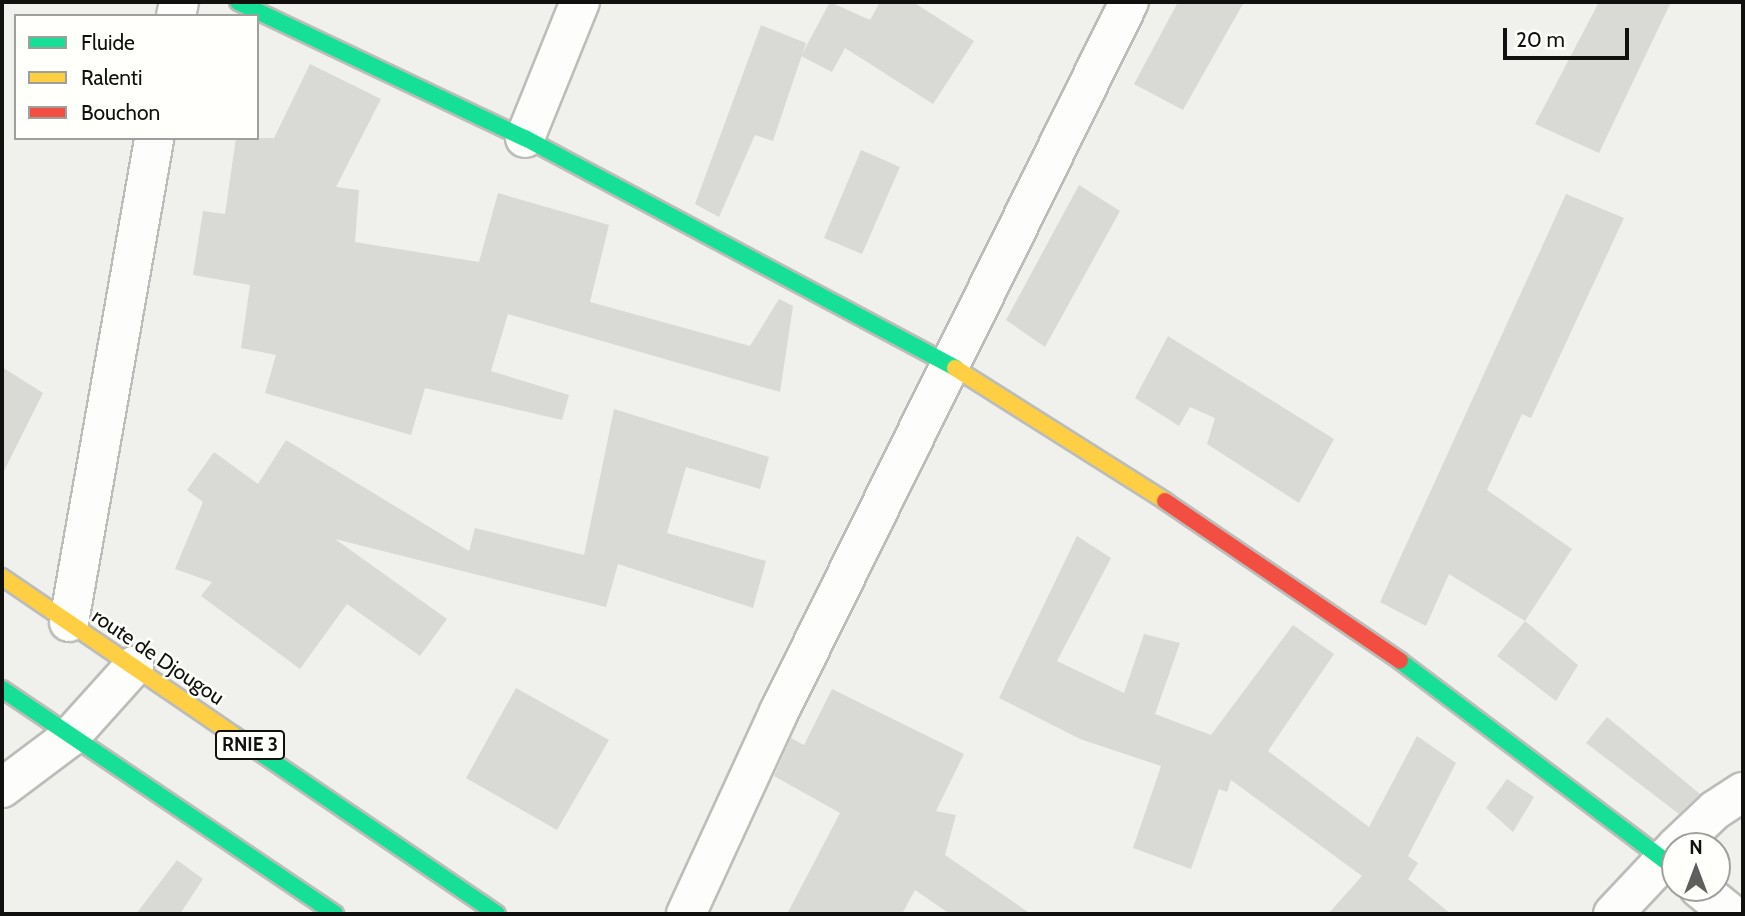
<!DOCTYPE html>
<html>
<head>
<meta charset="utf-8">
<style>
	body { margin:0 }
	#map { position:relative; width:1745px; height:916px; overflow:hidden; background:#f0f0ec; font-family:Cabin,sans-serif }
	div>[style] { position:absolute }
	.building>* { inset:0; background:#d9d9d6 }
	.roads { filter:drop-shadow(2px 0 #bcbcb9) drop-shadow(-2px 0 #bcbcb9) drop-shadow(0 2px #bcbcb9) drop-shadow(0 -2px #bcbcb9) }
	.street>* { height:38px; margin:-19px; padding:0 19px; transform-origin:19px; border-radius:19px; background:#fdfdfc }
	.fast>* { height:16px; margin:-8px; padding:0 8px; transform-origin:8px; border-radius:8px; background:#16e098 }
	.slow>* { height:16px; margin:-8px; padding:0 8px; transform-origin:8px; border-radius:8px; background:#ffcf43 }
	.jam>* { height:16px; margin:-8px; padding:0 8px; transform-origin:8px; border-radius:8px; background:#f24e42 }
	span { translate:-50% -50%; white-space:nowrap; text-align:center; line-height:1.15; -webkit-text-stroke:5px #fffffc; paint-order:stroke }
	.shield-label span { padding:2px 5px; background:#fffffc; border:2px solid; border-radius:5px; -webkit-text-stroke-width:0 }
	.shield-label { font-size:19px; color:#10100e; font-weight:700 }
	.street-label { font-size:21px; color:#10100e }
	.frame { position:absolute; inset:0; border:4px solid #10100e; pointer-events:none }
	.legend { position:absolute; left:14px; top:14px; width:245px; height:126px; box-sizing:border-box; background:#fffffc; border:2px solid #9f9f9d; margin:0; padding:9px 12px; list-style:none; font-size:21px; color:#10100e }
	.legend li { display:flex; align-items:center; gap:14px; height:35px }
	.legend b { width:35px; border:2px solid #9f9f9d }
	.north { position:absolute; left:1661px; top:832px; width:70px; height:70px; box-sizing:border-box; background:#fffffc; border:2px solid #9f9f9d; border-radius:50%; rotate:0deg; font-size:19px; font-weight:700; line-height:28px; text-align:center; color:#10100e }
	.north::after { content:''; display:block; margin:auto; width:24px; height:32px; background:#5e5e5c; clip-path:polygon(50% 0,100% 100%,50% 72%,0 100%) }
	.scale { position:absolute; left:1503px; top:28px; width:126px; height:32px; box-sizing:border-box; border:4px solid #10100e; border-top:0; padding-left:9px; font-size:21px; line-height:24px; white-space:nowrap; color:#10100e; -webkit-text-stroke:5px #fffffc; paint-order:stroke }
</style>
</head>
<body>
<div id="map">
	<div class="building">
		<div style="clip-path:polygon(830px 2px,870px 20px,880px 2px,913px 2px,974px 41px,933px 104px,845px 48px,832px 72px,801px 56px)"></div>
		<div style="clip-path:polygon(1178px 2px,1244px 2px,1183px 110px,1134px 84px)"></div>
		<div style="clip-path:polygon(1599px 2px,1671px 2px,1599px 153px,1535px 124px)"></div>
		<div style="clip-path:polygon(761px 25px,806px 43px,773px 141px,755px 135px,719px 217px,695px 204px)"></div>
		<div style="clip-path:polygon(310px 64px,381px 99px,336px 187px,359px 190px,355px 242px,479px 262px,498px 193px,609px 225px,590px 302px,750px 346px,779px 299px,793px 306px,780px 392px,508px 314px,491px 371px,569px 395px,562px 420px,425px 388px,411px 435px,265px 393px,276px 355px,241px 348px,250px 285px,193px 275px,203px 211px,225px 214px,236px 138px,274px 138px)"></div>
		<div style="clip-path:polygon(861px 150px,900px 167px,862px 254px,824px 238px)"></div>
		<div style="clip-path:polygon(1079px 185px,1120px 211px,1045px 347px,1006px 320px)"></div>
		<div style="clip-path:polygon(1566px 194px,1624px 218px,1531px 418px,1522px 414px,1487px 490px,1572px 549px,1525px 621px,1449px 574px,1426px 626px,1380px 602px)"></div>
		<div style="clip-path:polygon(1168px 336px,1334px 439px,1299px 503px,1207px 444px,1215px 418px,1190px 407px,1179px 426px,1135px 398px)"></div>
		<div style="clip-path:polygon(2px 367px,43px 393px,2px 475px)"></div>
		<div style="clip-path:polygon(614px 409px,769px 457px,760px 489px,686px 467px,667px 533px,766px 561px,753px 608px,618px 564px,606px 607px,335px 539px,447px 619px,420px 656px,347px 604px,300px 669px,201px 596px,212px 582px,175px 569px,203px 502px,187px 490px,214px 452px,258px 484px,286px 440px,469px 551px,475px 528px,584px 555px)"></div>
		<div style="clip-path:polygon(1077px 536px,1111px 558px,1057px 661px,1124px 693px,1144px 634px,1180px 643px,1155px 714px,1211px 735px,1293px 625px,1334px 654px,1268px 751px,1369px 827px,1417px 736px,1456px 763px,1408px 856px,1418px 863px,1408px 879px,1451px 914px,1328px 914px,1362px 876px,1231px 780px,1227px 792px,1219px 789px,1191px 869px,1133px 848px,1161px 766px,1080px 739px,999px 698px)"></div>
		<div style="clip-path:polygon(1525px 621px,1578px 665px,1556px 701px,1497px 656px)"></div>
		<div style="clip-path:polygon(516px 688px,609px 740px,557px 830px,466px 778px)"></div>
		<div style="clip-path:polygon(832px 689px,964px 754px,936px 811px,956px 815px,945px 855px,1031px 914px,950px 914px,915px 890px,902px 914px,787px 914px,840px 813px,774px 776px,791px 738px,804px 745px)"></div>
		<div style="clip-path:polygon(1607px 717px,1700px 794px,1679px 814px,1586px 743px)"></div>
		<div style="clip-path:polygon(1507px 779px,1534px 797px,1513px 832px,1486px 808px)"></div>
		<div style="clip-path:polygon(177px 860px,203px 879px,180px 914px,136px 914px)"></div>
	</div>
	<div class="roads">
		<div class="street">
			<div style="left:176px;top:16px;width:14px;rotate:-78deg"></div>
			<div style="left:525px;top:138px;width:147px;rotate:-68deg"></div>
			<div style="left:69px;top:622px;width:491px;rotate:-80deg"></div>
			<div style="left:2px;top:788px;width:85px;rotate:-36.9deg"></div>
			<div style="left:70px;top:737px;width:96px;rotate:-48deg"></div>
			<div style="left:1677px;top:846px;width:52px;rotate:-43.5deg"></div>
			<div style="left:1715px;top:810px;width:33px;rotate:-33deg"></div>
			<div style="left:1699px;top:888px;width:41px;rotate:39.1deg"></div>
			<div style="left:686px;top:914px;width:220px;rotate:-65.3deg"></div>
			<div style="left:778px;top:714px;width:794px;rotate:-63.76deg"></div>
			<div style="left:1613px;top:914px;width:91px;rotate:-46.8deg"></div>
		</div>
		<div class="fast">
			<div style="left:238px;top:2px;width:318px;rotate:25.4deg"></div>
			<div style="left:525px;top:138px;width:488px;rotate:28.1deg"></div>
			<div style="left:1400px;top:661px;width:344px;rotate:37deg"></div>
			<div style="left:2px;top:689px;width:402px;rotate:34deg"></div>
			<div style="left:234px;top:735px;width:318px;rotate:34.2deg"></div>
		</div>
		<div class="slow">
			<div style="left:955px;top:368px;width:249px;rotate:32.3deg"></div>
			<div style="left:2px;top:577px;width:281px;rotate:34.3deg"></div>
		</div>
		<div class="jam">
			<div style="left:1165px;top:501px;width:284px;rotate:34.2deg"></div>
		</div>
	</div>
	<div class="shield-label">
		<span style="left:250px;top:745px">RNIE 3</span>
	</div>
	<div class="street-label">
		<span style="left:158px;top:657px;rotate:34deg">route de Djougou</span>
	</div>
	<div class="frame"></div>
	<ul class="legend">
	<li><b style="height:9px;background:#16e098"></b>Fluide</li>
	<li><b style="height:9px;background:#ffcf43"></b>Ralenti</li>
	<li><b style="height:9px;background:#f24e42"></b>Bouchon</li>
	</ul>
	<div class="north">N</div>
	<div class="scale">20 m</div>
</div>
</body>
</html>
